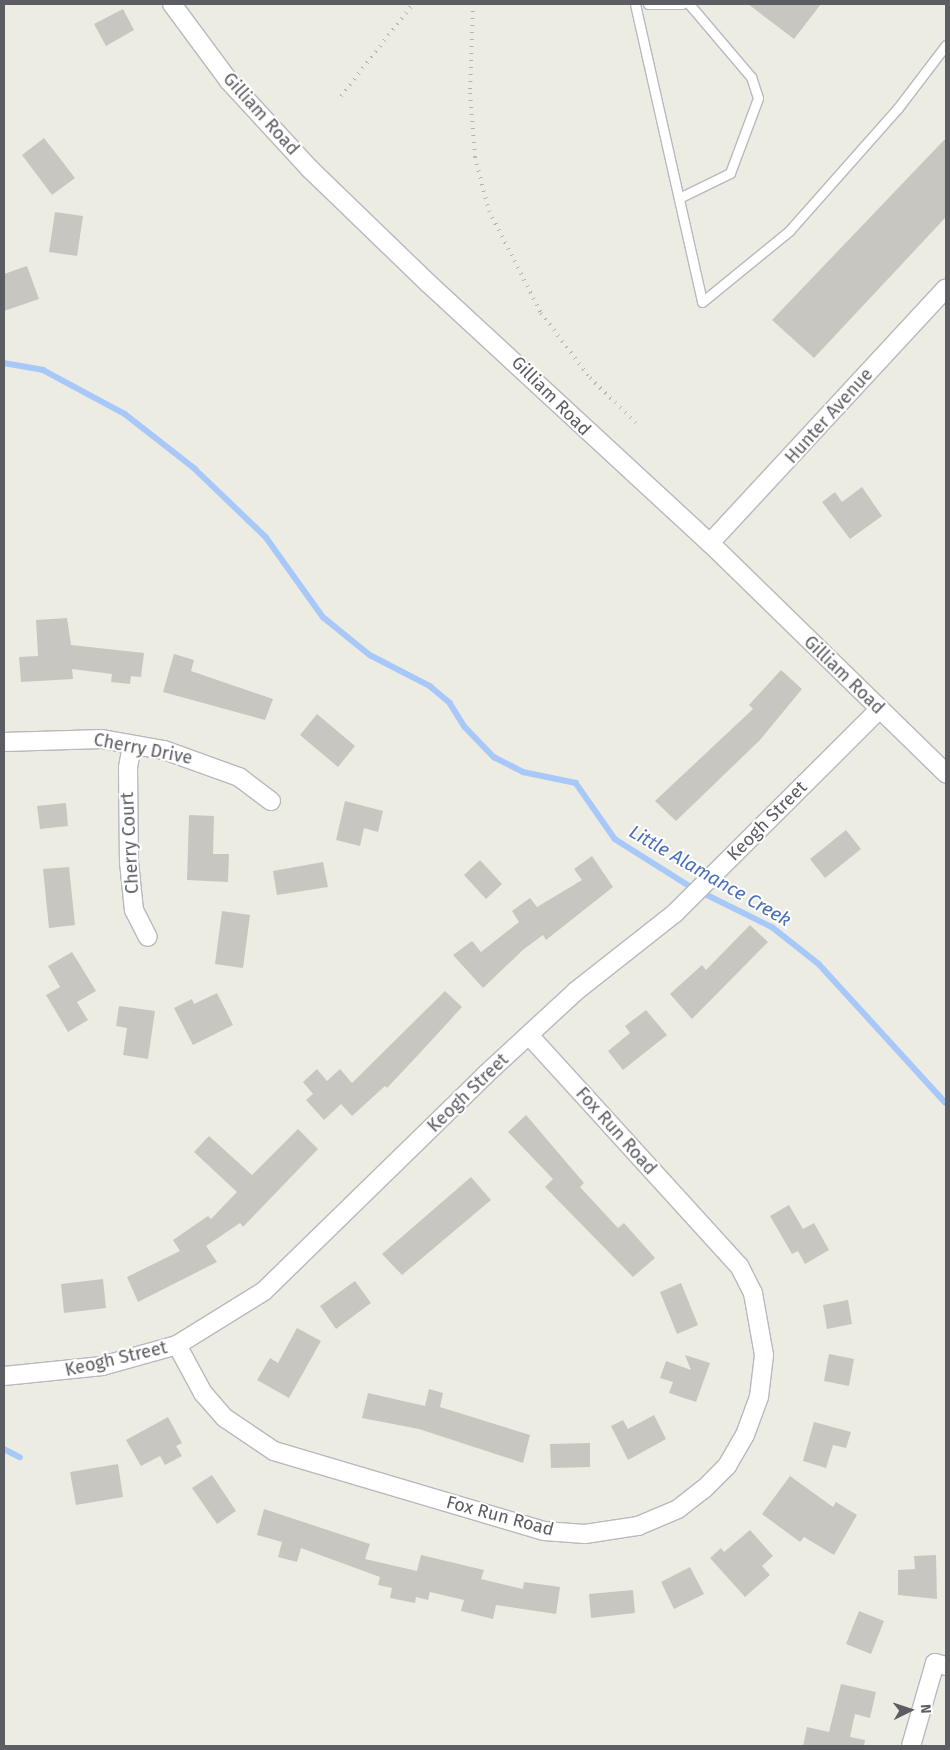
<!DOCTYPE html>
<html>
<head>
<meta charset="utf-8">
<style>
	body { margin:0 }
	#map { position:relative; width:950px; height:1750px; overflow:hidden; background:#edece3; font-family:"Fira Sans",sans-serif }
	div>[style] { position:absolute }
	.stream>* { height:5.5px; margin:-2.75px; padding:0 2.75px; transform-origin:2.75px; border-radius:2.75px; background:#a7c8f9 }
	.building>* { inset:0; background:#c8c6c0 }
	.roads { filter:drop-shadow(1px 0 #b8b9be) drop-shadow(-1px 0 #b8b9be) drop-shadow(0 1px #b8b9be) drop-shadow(0 -1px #b8b9be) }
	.service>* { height:9px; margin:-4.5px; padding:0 4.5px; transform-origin:4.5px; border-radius:4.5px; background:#fff }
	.minor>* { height:18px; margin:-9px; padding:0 9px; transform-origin:9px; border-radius:9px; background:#fff }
	.rail>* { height:4px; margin-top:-2px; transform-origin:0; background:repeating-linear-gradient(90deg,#b3b4b4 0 1px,transparent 0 7px) }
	span { translate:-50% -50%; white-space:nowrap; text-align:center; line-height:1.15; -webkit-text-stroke:4px #fff; paint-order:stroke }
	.street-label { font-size:18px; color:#5b5d62 }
	.water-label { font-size:19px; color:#4b70ba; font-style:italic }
	.frame { position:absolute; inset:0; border:5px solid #5b5d62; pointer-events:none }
	.north { position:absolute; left:885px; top:1685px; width:50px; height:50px; -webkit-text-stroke:4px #fff; paint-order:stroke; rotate:86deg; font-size:14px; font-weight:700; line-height:20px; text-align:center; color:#5b5d62 }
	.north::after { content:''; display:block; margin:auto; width:18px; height:22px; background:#5b5d62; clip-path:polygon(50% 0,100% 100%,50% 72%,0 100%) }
</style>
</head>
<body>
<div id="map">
	<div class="stream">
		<div style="left:4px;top:363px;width:40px;rotate:10deg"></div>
		<div style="left:43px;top:370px;width:93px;rotate:28.2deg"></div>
		<div style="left:125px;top:414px;width:88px;rotate:38deg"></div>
		<div style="left:194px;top:468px;width:100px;rotate:43.8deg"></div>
		<div style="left:266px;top:537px;width:98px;rotate:54.5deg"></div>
		<div style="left:323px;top:617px;width:60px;rotate:39deg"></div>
		<div style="left:370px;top:655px;width:68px;rotate:27.3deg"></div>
		<div style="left:430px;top:686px;width:26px;rotate:40deg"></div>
		<div style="left:450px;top:703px;width:28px;rotate:58deg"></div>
		<div style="left:465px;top:727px;width:42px;rotate:46deg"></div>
		<div style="left:494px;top:757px;width:33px;rotate:27deg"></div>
		<div style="left:523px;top:772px;width:54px;rotate:11.7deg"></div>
		<div style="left:576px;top:783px;width:68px;rotate:55.1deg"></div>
		<div style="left:615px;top:839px;width:90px;rotate:32.3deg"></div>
		<div style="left:691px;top:887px;width:90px;rotate:26.3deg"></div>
		<div style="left:772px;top:927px;width:60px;rotate:38.2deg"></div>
		<div style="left:819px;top:964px;width:188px;rotate:47.6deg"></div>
		<div style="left:4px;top:1449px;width:18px;rotate:27deg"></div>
	</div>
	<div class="building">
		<div style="clip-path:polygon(748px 4px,821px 4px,794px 39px)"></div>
		<div style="clip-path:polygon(123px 9px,134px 30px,106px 46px,94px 24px)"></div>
		<div style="clip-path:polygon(44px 138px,75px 178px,52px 195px,22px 155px)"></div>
		<div style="clip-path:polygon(946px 138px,946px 217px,814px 358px,772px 320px)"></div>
		<div style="clip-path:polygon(55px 212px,83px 216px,77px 256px,49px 252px)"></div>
		<div style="clip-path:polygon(27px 266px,39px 299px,4px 311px,4px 274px)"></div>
		<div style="clip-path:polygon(862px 487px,882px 516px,850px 539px,822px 502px,835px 492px,842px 502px)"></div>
		<div style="clip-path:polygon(67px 618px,71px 645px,144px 653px,141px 677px,131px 676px,130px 684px,111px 682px,112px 674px,72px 669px,73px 679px,21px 682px,19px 657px,38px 656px,36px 620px)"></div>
		<div style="clip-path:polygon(174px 654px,194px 660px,191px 671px,273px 699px,265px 720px,163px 692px)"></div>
		<div style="clip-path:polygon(781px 670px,802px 689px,760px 740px,676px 821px,655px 801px,753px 709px,749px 705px)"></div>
		<div style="clip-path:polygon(317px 714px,355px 746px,338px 767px,300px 735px)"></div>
		<div style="clip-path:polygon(345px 801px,383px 811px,378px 832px,364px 828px,360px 846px,336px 840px)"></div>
		<div style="clip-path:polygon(66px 803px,68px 826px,40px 829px,37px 806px)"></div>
		<div style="clip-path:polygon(189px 815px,214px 816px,213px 854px,229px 854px,228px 882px,187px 880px)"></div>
		<div style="clip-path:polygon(846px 830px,861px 849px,825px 878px,810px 859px)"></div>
		<div style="clip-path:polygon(592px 856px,613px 887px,546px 940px,543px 935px,524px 949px,483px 988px,453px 955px,472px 941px,481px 952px,519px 922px,512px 911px,530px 898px,537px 907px,582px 880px,574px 869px)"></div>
		<div style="clip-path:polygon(480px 860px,502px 884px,486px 899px,464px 875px)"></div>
		<div style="clip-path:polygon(323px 862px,328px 887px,277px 895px,273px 871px)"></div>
		<div style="clip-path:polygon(69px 867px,75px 925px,49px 928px,43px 869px)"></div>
		<div style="clip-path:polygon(222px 911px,250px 915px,243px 968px,215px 964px)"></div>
		<div style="clip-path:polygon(750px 925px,768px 942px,692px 1019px,670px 994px,702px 965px,706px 970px)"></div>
		<div style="clip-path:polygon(72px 952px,96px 991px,77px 1002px,88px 1020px,68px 1032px,46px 995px,60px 987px,48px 966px)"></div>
		<div style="clip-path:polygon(445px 991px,462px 1007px,419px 1054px,387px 1088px,385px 1086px,352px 1116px,341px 1104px,324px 1120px,306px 1100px,313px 1094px,303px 1082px,317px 1069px,327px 1081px,340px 1069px,352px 1083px)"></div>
		<div style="clip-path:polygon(217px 993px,233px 1025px,193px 1045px,174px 1008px,192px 999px,194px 1004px)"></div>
		<div style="clip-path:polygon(119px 1006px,155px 1011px,148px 1059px,123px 1055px,127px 1028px,116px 1026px)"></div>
		<div style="clip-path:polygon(646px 1010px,667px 1035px,623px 1070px,608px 1051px,630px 1033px,625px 1026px)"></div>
		<div style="clip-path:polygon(526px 1115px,584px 1183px,580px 1187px,618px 1228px,624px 1223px,655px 1258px,633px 1277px,545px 1187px,553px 1179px,508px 1132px)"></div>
		<div style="clip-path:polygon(298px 1129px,318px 1149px,243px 1227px,240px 1223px,206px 1246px,217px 1262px,138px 1302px,127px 1277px,180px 1251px,173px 1240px,208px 1216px,211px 1219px,237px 1192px,194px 1152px,209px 1136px,252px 1175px)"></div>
		<div style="clip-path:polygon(471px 1177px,491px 1200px,402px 1275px,382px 1254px)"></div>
		<div style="clip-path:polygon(789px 1205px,803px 1229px,814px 1223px,829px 1250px,805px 1264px,798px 1251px,792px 1254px,770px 1216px)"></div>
		<div style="clip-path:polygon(103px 1279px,106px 1308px,64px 1313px,61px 1284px)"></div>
		<div style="clip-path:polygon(355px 1281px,371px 1303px,336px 1329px,320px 1306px)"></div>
		<div style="clip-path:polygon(681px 1283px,698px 1325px,677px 1334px,660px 1292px)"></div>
		<div style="clip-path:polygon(848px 1300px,852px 1324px,827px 1329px,823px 1305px)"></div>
		<div style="clip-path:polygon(297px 1328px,321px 1341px,289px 1398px,257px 1380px,270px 1358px,278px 1363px)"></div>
		<div style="clip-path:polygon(829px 1354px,854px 1359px,849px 1386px,824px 1381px)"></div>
		<div style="clip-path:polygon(685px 1355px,710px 1363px,696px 1402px,669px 1393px,673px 1382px,660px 1378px,666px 1361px,691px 1370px)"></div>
		<div style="clip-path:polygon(429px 1389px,443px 1393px,440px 1407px,530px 1435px,523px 1463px,419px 1429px,362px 1418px,368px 1393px,425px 1406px)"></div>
		<div style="clip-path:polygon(654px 1415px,666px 1439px,628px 1460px,611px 1426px,623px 1420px,628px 1429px)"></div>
		<div style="clip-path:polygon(168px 1417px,182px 1443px,176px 1446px,182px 1456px,165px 1465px,160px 1456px,141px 1466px,126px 1440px)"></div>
		<div style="clip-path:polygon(814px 1422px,851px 1432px,846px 1448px,833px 1445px,826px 1468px,803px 1461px)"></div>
		<div style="clip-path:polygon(590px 1443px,590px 1467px,551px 1468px,550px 1444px)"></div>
		<div style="clip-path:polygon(118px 1464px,123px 1497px,76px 1505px,70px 1472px)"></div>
		<div style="clip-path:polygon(212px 1475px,236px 1511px,217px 1524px,192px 1488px)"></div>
		<div style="clip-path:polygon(790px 1476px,833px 1507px,836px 1502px,857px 1515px,834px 1555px,804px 1537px,800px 1542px,762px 1514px)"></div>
		<div style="clip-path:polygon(264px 1509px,370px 1544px,365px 1559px,417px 1571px,421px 1555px,484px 1570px,481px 1579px,523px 1589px,524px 1582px,560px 1587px,556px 1614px,496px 1605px,493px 1619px,461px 1611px,464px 1600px,430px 1592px,428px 1600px,416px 1597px,415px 1603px,390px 1598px,392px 1588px,378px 1585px,380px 1577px,301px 1548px,297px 1562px,278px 1557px,282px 1542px,257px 1535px)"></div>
		<div style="clip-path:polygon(750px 1530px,773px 1556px,762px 1566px,770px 1575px,745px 1597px,710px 1558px,721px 1548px,724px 1552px)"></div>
		<div style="clip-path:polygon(936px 1555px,937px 1599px,898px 1595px,898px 1570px,915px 1569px,914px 1556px)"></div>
		<div style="clip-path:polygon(690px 1567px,704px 1594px,674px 1609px,661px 1582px)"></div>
		<div style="clip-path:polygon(633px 1590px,635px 1613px,591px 1618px,589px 1594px)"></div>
		<div style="clip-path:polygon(859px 1611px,884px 1621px,871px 1654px,846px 1644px)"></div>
		<div style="clip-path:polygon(841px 1684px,876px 1692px,870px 1718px,855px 1714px,850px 1737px,865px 1740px,864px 1746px,803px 1746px,807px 1727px,829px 1732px)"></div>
	</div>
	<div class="roads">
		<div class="service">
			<div style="left:635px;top:4px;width:305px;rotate:77.3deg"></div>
			<div style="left:702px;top:302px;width:112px;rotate:-39.2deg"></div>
			<div style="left:789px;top:231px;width:164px;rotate:-48.5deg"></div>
			<div style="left:898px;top:108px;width:79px;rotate:-52.7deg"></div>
			<div style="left:648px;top:4px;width:34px"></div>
			<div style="left:679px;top:198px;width:57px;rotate:-26.1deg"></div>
			<div style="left:730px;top:173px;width:80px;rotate:-69.5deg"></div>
			<div style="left:758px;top:98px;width:22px;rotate:-108deg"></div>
			<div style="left:751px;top:77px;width:96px;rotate:-130.3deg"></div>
		</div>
		<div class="minor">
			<div style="left:172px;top:4px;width:96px;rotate:53.5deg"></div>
			<div style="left:229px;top:81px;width:120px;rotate:47.4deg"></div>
			<div style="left:310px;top:169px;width:164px;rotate:44deg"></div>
			<div style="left:428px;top:283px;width:384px;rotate:42.7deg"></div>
			<div style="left:710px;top:543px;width:330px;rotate:44.3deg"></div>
			<div style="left:710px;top:543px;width:347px;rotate:-47.2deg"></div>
			<div style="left:4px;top:742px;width:98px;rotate:-1.8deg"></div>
			<div style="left:102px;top:739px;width:63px;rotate:10.1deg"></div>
			<div style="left:164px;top:750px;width:80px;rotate:19.8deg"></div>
			<div style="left:239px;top:777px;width:40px;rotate:37deg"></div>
			<div style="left:132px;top:745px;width:23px;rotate:100deg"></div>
			<div style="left:128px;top:768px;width:94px;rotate:89.4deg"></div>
			<div style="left:129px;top:862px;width:48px;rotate:84.1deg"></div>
			<div style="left:134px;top:910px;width:30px;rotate:63deg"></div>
			<div style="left:177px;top:1345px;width:55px;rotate:61.6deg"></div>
			<div style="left:203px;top:1393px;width:33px;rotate:49deg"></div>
			<div style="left:225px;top:1418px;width:59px;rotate:34deg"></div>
			<div style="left:274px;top:1451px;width:282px;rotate:16.5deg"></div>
			<div style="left:544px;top:1531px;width:41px;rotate:4.2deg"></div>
			<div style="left:585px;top:1534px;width:54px;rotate:-8.6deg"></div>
			<div style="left:638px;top:1526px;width:43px;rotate:-23deg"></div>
			<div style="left:678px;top:1509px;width:33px;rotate:-38deg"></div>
			<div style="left:704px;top:1489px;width:33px;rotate:-45deg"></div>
			<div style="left:727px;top:1466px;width:36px;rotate:-60deg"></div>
			<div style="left:745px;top:1435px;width:40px;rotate:-69.8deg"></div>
			<div style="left:759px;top:1397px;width:42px;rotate:-83.2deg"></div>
			<div style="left:764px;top:1355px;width:63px;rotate:-100.1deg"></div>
			<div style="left:753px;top:1293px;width:30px;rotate:-117deg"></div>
			<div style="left:739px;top:1266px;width:311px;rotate:-132.3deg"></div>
			<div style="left:4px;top:1376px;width:99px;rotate:-5.8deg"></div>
			<div style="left:102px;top:1366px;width:78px;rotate:-15.6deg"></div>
			<div style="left:177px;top:1345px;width:102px;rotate:-31.8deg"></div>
			<div style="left:264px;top:1291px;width:308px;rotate:-44.3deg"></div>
			<div style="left:484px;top:1076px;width:125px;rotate:-42.7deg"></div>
			<div style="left:576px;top:991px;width:126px;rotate:-38.2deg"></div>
			<div style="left:675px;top:913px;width:289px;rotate:-44.9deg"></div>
			<div style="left:911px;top:1746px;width:86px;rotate:-73.9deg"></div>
			<div style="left:935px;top:1663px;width:11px;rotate:15deg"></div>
		</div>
	</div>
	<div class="rail">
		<div style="left:473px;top:4px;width:89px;rotate:91.9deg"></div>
		<div style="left:470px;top:93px;width:64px;rotate:85.5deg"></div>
		<div style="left:475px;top:157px;width:56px;rotate:75.5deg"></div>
		<div style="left:489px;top:211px;width:114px;rotate:63deg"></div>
		<div style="left:541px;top:313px;width:81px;rotate:53deg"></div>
		<div style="left:590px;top:378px;width:64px;rotate:44.4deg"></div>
		<div style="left:341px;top:96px;width:117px;rotate:-52deg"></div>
	</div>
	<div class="street-label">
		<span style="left:261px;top:114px;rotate:48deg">Gilliam Road</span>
		<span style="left:551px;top:396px;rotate:45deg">Gilliam Road</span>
		<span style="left:829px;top:416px;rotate:-48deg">Hunter Avenue</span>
		<span style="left:844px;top:675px;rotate:44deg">Gilliam Road</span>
		<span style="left:143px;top:749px;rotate:11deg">Cherry Drive</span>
		<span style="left:767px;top:821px;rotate:-45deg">Keogh Street</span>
		<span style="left:130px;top:843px;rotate:-93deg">Cherry Court</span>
		<span style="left:468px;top:1093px;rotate:-44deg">Keogh Street</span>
		<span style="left:616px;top:1131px;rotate:48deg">Fox Run Road</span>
		<span style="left:116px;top:1359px;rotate:-13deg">Keogh Street</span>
		<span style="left:500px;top:1516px;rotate:15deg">Fox Run Road</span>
	</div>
	<div class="water-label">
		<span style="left:710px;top:876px;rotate:30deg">Little Alamance Creek</span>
	</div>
	<div class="frame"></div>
	<div class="north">N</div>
</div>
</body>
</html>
